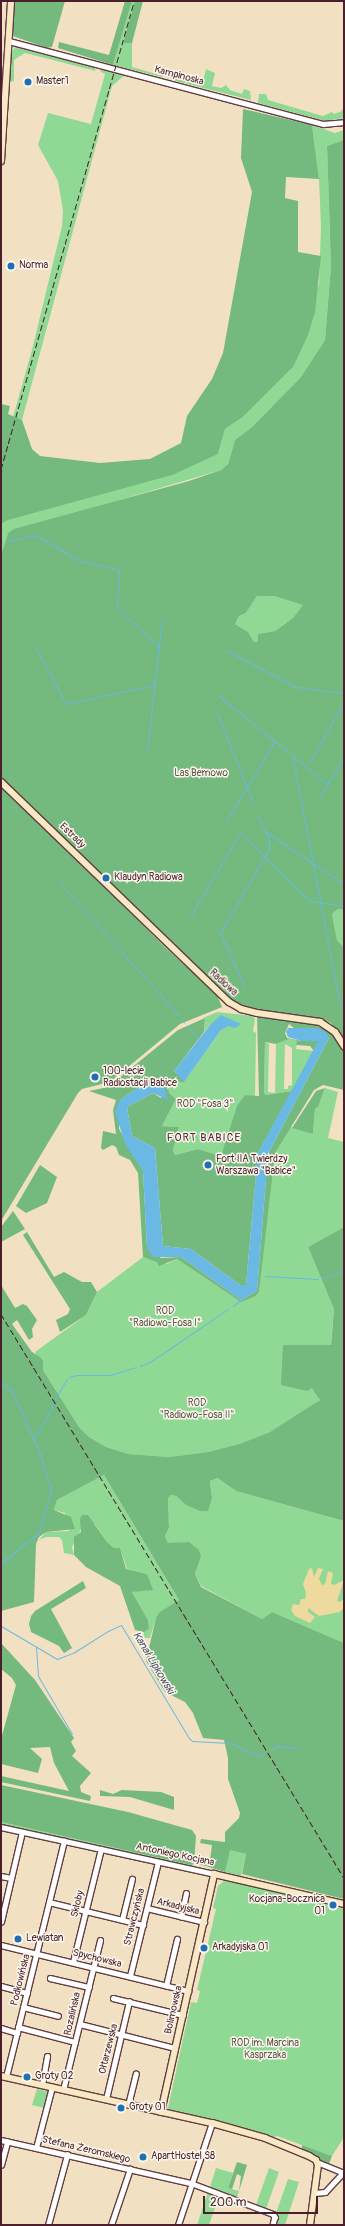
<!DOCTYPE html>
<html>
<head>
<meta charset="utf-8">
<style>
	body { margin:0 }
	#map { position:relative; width:345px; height:2226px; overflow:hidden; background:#f1e1c2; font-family:Pangolin,sans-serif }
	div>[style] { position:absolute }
	.green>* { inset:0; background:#90d995 }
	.forest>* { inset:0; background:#74b97e }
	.sand>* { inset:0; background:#eeda9e }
	.water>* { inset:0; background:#6ab8e4 }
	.stream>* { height:1px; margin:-0.5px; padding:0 0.5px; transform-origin:0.5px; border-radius:0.5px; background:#6ab8e4 }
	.roads { filter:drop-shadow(1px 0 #633c42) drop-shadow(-1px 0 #633c42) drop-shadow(0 1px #633c42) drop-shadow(0 -1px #633c42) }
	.street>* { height:4.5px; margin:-2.25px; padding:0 2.25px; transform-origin:2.25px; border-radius:2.25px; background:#fff }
	.secondary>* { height:6px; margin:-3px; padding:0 3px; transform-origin:3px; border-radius:3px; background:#f8e8c3 }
	.rail>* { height:1px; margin-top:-0.5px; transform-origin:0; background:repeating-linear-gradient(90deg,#4a1f2b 0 6px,transparent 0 9px) }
	.dots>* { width:11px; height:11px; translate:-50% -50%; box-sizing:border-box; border:2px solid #fbf7ec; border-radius:50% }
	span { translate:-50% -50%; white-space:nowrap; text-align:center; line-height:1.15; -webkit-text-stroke:3px #fbf7ec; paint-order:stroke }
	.street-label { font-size:10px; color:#4a1f2b }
	.poi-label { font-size:10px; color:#4a1f2b }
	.left { translate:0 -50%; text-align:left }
	.right { translate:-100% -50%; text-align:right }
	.park-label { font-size:10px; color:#5f574b }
	.neighbourhood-label { font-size:11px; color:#4a1f2b; letter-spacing:1px }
	.water-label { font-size:11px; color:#55556c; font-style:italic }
	.frame { position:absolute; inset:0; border:2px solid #4a1f2b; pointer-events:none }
	.scale { position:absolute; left:203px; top:2196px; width:115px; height:18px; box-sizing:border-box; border:2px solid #4a1f2b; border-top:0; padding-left:5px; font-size:12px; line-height:14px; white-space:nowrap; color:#4a1f2b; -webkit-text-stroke:3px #fbf7ec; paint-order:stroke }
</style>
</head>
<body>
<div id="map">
	<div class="green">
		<div style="clip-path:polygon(132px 1px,135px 1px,123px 42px,132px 43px,132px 67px,163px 76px,166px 73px,162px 77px,113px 65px)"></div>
		<div style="clip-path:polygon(17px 45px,93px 65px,96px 71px,25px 53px,14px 60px,14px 81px,10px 82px,10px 53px)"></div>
		<div style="clip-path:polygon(105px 68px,126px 74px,112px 86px,22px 420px,13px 417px,32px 350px,62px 226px,63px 211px,58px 181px,38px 145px,48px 113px,91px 124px,105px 74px,100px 71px)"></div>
		<div style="clip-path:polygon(206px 69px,215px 73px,212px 86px,221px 88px,226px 85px,230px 90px,242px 94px,244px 89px,250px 91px,251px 100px,176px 81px,173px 78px,174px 73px,180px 77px,178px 72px,183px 70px,181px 77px,203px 81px)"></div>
		<div style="clip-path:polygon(259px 94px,266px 94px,268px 100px,323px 116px,332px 112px,334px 114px,342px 111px,344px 105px,344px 118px,326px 121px,258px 103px)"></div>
		<div style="clip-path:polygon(312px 125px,335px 133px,344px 130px,344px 140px,327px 146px,331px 266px,325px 340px,301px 377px,252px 427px,235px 440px,228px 464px,221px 470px,8px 533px,1px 555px,1px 524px,7px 520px,218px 454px,225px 429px,243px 417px,293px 367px,319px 283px,321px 227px,319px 179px)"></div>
		<div style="clip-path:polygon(257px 596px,274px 596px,304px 605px,293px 618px,275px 631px,259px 634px,258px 641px,254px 642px,248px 632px,235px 624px,239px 616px,246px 613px)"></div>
		<div style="clip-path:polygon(338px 909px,344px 910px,344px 948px,337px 940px,332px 914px)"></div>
		<div style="clip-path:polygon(217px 1012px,253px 1016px,255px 1019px,253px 1031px,256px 1033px,255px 1096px,245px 1095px,235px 1112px,234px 1121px,221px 1156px,198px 1149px,175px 1155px,173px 1150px,179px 1127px,162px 1126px,176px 1099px,169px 1093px,167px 1085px,172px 1082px,184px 1082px,221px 1030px,228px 1025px,241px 1024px,211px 1024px,204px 1032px,205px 1018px,203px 1018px)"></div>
		<div style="clip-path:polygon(evenodd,288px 1039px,297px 1041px,296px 1049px,314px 1051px,292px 1091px,266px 1095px,264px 1093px,265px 1042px,269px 1044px,268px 1092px,275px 1093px,276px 1044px,288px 1039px,285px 1044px,292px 1048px,292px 1085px,288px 1086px,288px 1089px,284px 1089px,285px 1044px)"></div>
		<div style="clip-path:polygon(325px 1088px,338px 1092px,328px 1138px,344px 1142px,344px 1227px,308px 1247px,334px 1309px,326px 1395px,298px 1416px,270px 1432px,239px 1444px,208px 1452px,169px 1457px,127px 1454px,106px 1447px,89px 1437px,79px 1427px,43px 1370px,35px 1352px,86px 1315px,97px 1292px,143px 1257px,167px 1264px,177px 1259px,240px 1301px,256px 1296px,259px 1292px,272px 1158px,290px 1127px,313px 1134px,315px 1109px,318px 1107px)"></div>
		<div style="clip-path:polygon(104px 1475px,179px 1600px,156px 1618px,150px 1638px,143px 1638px,144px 1632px,149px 1629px,148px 1620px,132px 1592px,142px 1590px,147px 1574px,127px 1569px,120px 1548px,114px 1548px,107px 1542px,95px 1524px,80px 1519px,82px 1527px,72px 1547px,74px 1555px,64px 1553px,62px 1540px,59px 1537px,46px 1537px,39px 1540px,46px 1532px,69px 1531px,65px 1513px,54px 1510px,57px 1500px)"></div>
		<div style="clip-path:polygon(219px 1478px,236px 1491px,344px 1521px,344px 1643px,272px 1612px,262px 1619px,201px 1586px,195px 1574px,201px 1557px,183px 1542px,174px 1544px,168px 1543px,165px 1536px,169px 1528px,168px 1498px,171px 1495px,176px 1496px,186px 1505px,196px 1508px,212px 1498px,210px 1481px)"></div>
		<div style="clip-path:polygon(1px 1822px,191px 1865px,194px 1863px,192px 1867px,184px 1866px,1px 1825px)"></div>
		<div style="clip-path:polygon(229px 1849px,246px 1854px,241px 1876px,225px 1872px)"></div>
		<div style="clip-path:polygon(225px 1880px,344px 1909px,344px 2137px,332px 2156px,277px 2136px,273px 2137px,170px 2111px,168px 2108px,191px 2002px,197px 2003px,200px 1991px,197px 1990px,216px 1909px,213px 1908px,218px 1886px)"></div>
		<div style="clip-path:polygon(37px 2089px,49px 2092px,45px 2108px,32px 2105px)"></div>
		<div style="clip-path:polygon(216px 2168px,233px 2173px,228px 2188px,239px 2191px,237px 2197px,210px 2187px)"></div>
		<div style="clip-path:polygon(269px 2168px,279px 2172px,266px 2209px,256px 2205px)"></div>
		<div style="clip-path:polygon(288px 2179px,299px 2182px,285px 2225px,275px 2225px,279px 2214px,276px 2213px)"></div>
		<div style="clip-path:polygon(208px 2192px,219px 2196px,209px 2225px,197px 2225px)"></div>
	</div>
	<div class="forest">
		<div style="clip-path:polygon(14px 1px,65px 1px,52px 47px,47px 48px,13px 36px)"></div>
		<div style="clip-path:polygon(125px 1px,132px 1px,113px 65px,58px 48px,59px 42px,109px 55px)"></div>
		<div style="clip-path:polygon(135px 1px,143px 1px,132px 43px,123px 43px)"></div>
		<div style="clip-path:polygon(243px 109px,312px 125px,319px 179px,286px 177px,285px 198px,298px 201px,298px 252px,321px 256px,315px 312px,308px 335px,293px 367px,243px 417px,225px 429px,218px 454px,172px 475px,8px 520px,1px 524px,1px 404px,10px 406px,8px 414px,22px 420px,32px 449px,40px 456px,100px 463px,150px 459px,181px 443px,187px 416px,212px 379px,223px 353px,252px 192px,241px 158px)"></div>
		<div style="clip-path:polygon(evenodd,344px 140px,344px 910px,338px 909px,332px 914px,337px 940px,344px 948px,344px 1040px,331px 1023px,321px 1019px,249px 1010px,228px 998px,175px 948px,175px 943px,171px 943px,1px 778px,1px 555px,8px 533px,14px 529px,189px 481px,221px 470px,228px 464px,235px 440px,252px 427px,301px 377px,325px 340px,331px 266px,327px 146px,344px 140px,257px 596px,274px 596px,303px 605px,293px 618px,275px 631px,258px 634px,258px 641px,254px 642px,248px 632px,235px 624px,239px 616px,246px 613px,257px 596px)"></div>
		<div style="clip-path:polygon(1px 785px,167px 949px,217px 995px,222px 1007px,180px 1024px,110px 1082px,82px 1089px,78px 1093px,1px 1221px)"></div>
		<div style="clip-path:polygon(evenodd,257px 1016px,313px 1024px,332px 1033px,344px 1049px,344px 1090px,323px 1085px,314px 1090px,275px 1153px,259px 1292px,256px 1296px,241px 1302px,177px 1259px,159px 1266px,157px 1262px,143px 1257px,138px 1173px,130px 1160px,119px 1155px,116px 1147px,112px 1145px,103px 1150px,101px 1148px,103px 1131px,116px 1134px,113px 1110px,116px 1100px,89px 1091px,108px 1087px,178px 1030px,205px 1018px,204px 1032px,174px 1071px,185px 1082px,172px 1082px,168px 1085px,169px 1093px,176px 1099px,162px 1126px,179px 1127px,173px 1150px,175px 1155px,198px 1149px,221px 1156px,237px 1106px,245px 1095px,259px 1096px,257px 1016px,289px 1024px,294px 1028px,315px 1028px,329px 1038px,268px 1154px,257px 1291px,241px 1300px,181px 1257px,161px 1258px,147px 1248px,143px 1171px,119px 1129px,120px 1100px,145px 1083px,157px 1078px,164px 1085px,161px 1098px,153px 1093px,127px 1107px,132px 1136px,155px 1148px,163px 1246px,191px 1249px,240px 1285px,246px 1285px,258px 1153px,319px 1041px,301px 1041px,287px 1038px,285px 1033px,289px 1024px,257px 1016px,289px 1039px,297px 1041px,296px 1045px,310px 1046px,314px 1051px,292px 1091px,266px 1095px,264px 1093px,265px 1042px,276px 1044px,289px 1039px)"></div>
		<div style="clip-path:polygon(325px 1088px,318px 1107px,315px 1109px,313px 1134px,292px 1128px,316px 1091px)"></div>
		<div style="clip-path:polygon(40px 1165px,57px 1177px,47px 1203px,26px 1213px,16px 1206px)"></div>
		<div style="clip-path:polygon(13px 1211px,25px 1229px,1px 1242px,1px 1227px)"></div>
		<div style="clip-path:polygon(344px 1227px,344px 1521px,236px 1491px,218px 1478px,210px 1481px,212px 1498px,208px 1511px,200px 1511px,186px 1505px,176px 1496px,171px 1495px,168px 1498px,169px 1528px,165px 1536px,168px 1543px,189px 1542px,199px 1550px,201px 1557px,195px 1574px,201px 1587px,262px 1619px,272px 1612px,344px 1643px,344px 1899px,242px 1874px,246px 1854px,230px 1850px,225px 1872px,199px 1864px,199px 1860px,210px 1860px,212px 1845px,200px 1843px,201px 1839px,225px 1842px,225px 1832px,239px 1818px,240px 1813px,228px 1779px,228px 1758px,224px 1740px,203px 1738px,193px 1713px,185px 1702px,165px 1692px,146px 1661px,156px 1618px,160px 1612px,179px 1600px,104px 1475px,57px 1500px,54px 1510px,71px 1517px,75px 1529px,46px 1532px,39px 1537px,36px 1544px,34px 1602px,1px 1611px,1px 1285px,15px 1308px,23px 1304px,27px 1306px,37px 1320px,32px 1329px,33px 1337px,29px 1340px,17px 1320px,12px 1324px,32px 1352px,40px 1357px,43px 1361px,43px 1370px,79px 1427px,89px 1437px,106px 1447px,128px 1454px,169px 1457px,208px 1452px,239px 1444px,270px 1432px,320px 1400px,312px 1388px,307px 1391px,281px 1385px,283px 1345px,331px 1345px,334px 1309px,308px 1247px)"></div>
		<div style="clip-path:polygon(27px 1232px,54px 1277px,64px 1272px,82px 1282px,91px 1282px,97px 1292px,86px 1315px,60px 1332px,56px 1320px,68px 1314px,70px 1309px,23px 1235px)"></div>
		<div style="clip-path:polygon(82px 1515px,88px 1515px,107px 1542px,114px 1548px,120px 1548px,126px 1569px,147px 1574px,153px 1590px,132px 1592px,148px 1620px,149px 1629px,144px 1632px,135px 1630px,120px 1586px,86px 1567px,74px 1555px,74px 1537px,81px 1532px,80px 1519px)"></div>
		<div style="clip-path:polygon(83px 1581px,86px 1588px,51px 1609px,72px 1648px,64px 1653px,59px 1646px,31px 1632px,29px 1624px,31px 1616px,35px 1611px)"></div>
		<div style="clip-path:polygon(1px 1643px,35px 1680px,74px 1738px,71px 1742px,76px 1751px,72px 1756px,91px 1773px,80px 1786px,81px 1792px,91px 1796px,90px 1801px,1px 1782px,1px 1776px,69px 1791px,54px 1763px,50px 1747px,30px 1748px,42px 1759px,38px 1773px,1px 1764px,1px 1739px,16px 1685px,12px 1678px,1px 1669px)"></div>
		<div style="clip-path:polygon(1px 1785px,128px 1812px,192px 1830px,196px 1836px,194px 1863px,191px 1865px,1px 1822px)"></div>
		<div style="clip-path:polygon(100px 1790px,113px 1794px,122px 1790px,161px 1792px,174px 1797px,174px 1810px,130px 1797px,100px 1796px)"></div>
		<div style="clip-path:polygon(302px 2145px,332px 2156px,329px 2164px,302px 2151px)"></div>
		<div style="clip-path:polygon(237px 2162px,247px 2165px,239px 2191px,241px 2176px,237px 2174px,232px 2189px,228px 2188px)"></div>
	</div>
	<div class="sand">
		<div style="clip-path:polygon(312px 1568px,314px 1577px,318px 1568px,323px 1569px,319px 1579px,322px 1585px,325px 1584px,328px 1571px,333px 1573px,331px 1584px,334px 1585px,344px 1580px,337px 1601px,340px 1602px,344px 1599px,344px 1607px,340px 1612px,319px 1616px,308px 1608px,308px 1612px,315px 1617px,310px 1623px,295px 1616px,291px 1610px,293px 1604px,299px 1605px,301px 1599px,305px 1599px,306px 1593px,303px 1584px,309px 1569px)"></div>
	</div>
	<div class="water">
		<div style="clip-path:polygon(221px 1015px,241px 1024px,235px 1028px,228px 1026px,221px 1030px,184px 1082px,174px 1071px,211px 1024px)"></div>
		<div style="clip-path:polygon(288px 1028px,315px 1028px,325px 1031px,329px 1038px,268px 1154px,257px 1291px,241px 1300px,181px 1257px,153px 1257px,147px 1248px,143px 1171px,125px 1144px,115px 1111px,120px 1100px,145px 1083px,158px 1078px,164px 1085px,168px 1100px,153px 1093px,127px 1107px,132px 1136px,155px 1148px,163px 1246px,191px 1249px,240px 1285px,246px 1285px,258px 1153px,318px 1041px,301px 1041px,288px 1037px,286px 1032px)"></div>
	</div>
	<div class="stream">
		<div style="left:7px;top:541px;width:29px;rotate:-12deg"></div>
		<div style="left:35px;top:535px;width:52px;rotate:30deg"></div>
		<div style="left:80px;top:561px;width:40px;rotate:13deg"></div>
		<div style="left:119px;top:570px;width:38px;rotate:93deg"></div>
		<div style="left:117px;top:608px;width:57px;rotate:42.9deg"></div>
		<div style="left:36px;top:648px;width:64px;rotate:61.8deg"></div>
		<div style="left:66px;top:704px;width:90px;rotate:-12.2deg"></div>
		<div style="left:226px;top:650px;width:79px;rotate:27.9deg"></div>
		<div style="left:296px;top:687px;width:48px;rotate:7.1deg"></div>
		<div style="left:219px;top:696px;width:87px;rotate:39deg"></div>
		<div style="left:217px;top:713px;width:96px;rotate:68deg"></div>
		<div style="left:147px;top:750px;width:131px;rotate:-83.4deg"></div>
		<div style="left:290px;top:754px;width:48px;rotate:39deg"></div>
		<div style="left:293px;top:759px;width:250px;rotate:79.2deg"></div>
		<div style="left:310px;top:762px;width:69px;rotate:-60.5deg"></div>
		<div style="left:320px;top:797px;width:47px;rotate:-59deg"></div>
		<div style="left:226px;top:821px;width:94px;rotate:-58.5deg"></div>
		<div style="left:266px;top:832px;width:94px;rotate:33.7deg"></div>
		<div style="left:59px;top:882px;width:132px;rotate:48.1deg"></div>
		<div style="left:190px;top:917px;width:98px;rotate:-59.2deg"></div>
		<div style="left:240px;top:833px;width:98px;rotate:44.2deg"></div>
		<div style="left:310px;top:901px;width:34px;rotate:8deg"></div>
		<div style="left:150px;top:983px;width:43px;rotate:48.8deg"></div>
		<div style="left:245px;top:987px;width:60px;rotate:-114.8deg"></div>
		<div style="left:220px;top:933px;width:97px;rotate:-59.7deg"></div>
		<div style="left:269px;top:849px;width:10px;rotate:-90deg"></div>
		<div style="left:269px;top:839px;width:27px;rotate:-117deg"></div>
		<div style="left:182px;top:1019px;width:4px;rotate:56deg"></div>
		<div style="left:188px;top:1027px;width:16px;rotate:47deg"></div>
		<div style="left:265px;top:1276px;width:53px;rotate:3.2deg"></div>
		<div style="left:322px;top:1278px;width:23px;rotate:-18deg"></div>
		<div style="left:233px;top:1306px;width:10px;rotate:-37deg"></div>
		<div style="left:140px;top:1366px;width:11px;rotate:-22deg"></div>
		<div style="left:150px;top:1362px;width:94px;rotate:-34.2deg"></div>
		<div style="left:69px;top:1377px;width:8px;rotate:-14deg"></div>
		<div style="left:77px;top:1375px;width:33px"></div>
		<div style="left:110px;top:1375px;width:27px;rotate:-17deg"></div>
		<div style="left:1px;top:1382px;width:14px;rotate:39deg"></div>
		<div style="left:12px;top:1391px;width:69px;rotate:66deg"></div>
		<div style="left:40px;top:1454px;width:37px;rotate:73deg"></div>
		<div style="left:51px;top:1489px;width:46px;rotate:105.3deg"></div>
		<div style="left:39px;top:1533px;width:48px;rotate:141.7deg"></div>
		<div style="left:55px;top:1399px;width:23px;rotate:-59deg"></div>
		<div style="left:34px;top:1439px;width:36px;rotate:-60deg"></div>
		<div style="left:52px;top:1408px;width:7px;rotate:-90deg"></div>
		<div style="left:1px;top:1626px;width:65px;rotate:30.5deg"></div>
		<div style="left:57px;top:1659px;width:17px;rotate:-21deg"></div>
		<div style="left:73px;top:1653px;width:41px;rotate:-32.2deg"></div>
		<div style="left:108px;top:1631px;width:14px;rotate:-25deg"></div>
		<div style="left:121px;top:1625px;width:132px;rotate:59deg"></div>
		<div style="left:189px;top:1738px;width:4px;rotate:45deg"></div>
		<div style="left:192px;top:1741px;width:38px;rotate:3deg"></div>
		<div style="left:230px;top:1743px;width:32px;rotate:24deg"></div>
		<div style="left:259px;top:1756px;width:6px;rotate:-31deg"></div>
		<div style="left:36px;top:1647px;width:29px;rotate:86deg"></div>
		<div style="left:38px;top:1676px;width:67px;rotate:59.6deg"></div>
		<div style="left:271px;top:1750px;width:6px;rotate:-39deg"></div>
		<div style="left:276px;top:1746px;width:23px;rotate:5deg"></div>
	</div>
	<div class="roads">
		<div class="street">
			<div style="left:9px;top:41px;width:325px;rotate:14.8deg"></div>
			<div style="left:323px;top:124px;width:21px;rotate:-5deg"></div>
			<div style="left:1px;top:1827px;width:218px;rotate:12.4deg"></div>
			<div style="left:1px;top:1876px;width:10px;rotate:11deg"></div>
			<div style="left:49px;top:1902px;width:97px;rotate:13.7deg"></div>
			<div style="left:147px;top:1908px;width:59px;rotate:13.8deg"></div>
			<div style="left:181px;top:1917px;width:24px;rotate:-78deg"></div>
			<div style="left:122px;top:1920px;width:42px;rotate:-76.3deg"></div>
			<div style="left:1px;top:1922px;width:92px;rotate:-76.9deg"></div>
			<div style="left:1px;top:1945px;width:193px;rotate:13.8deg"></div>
			<div style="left:73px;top:1962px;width:116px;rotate:-76.1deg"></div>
			<div style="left:130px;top:1976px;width:117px;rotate:-76.2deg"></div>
			<div style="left:50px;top:1978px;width:40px;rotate:13deg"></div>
			<div style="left:1px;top:1986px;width:27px;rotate:15deg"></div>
			<div style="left:166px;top:1986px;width:48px;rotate:-76.8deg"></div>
			<div style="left:113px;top:1998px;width:72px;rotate:13.7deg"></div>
			<div style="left:23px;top:2007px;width:36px;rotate:14deg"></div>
			<div style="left:80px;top:2024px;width:98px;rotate:14.2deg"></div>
			<div style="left:18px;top:2027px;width:59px;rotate:14.7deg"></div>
			<div style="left:1px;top:2028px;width:17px;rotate:17deg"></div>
			<div style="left:6px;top:2077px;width:243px;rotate:-76.2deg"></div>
			<div style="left:42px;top:2085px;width:29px;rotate:-80deg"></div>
			<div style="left:63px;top:2090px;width:154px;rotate:-76.1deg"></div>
			<div style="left:106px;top:2099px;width:100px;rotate:-76.7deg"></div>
			<div style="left:128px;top:2105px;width:32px;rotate:-76deg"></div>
			<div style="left:1px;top:2140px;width:195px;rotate:12.8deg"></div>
			<div style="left:191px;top:2183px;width:88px;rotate:20.7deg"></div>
			<div style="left:273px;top:2214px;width:4px;rotate:56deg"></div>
			<div style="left:275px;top:2217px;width:8px;rotate:104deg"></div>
			<div style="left:36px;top:2148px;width:63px;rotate:-75.3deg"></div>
			<div style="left:317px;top:2162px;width:29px;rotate:22deg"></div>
			<div style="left:1px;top:2165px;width:24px;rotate:-75deg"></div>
			<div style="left:314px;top:2193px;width:11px;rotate:-5deg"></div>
			<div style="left:325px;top:2192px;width:26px;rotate:-47deg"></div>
			<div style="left:48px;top:2225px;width:73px;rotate:-74.8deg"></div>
			<div style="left:111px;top:2225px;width:59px;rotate:-71.3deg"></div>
			<div style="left:178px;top:2225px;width:108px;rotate:-71.6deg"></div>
		</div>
		<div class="secondary">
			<div style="left:1px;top:161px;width:160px;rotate:-86.4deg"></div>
			<div style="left:1px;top:782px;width:317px;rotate:44deg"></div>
			<div style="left:229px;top:1002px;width:14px;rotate:30deg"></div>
			<div style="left:241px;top:1009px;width:16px;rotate:14deg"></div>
			<div style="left:257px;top:1013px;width:64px;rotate:8.1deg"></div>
			<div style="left:320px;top:1022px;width:18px;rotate:34deg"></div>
			<div style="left:335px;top:1032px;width:17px;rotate:57deg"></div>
			<div style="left:1px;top:2076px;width:216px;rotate:12.6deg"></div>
			<div style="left:212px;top:2123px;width:55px;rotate:15.8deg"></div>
			<div style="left:265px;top:2138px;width:48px;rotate:22.2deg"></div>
			<div style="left:309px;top:2156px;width:8px;rotate:30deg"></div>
			<div style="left:316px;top:2160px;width:5px;rotate:68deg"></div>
			<div style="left:318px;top:2165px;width:61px;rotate:97.6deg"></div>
			<div style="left:161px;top:2112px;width:244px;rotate:-77.4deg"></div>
			<div style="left:214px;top:1874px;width:133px;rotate:13deg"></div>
		</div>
	</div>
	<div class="rail">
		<div style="left:1px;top:469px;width:487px;rotate:-74.1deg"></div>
		<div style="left:1px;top:1314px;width:660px;rotate:58.69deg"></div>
	</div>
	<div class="dots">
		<div style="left:28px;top:82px;background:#1f6fb2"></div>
		<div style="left:11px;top:266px;background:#1f6fb2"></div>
		<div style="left:106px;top:878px;background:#1f6fb2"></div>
		<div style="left:95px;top:1077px;background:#1f6fb2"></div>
		<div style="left:208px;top:1165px;background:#1f6fb2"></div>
		<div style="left:333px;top:1905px;background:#1f6fb2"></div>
		<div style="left:18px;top:1939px;background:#1f6fb2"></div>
		<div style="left:204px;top:1948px;background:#1f6fb2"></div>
		<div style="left:27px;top:2077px;background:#1f6fb2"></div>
		<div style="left:121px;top:2108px;background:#1f6fb2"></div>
		<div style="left:143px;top:2157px;background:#1f6fb2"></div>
	</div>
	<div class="street-label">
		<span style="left:179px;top:76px;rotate:15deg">Kampinoska</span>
		<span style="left:72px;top:836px;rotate:44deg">Estrady</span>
		<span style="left:223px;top:983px;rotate:42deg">Radiowa</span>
		<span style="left:175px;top:1855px;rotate:12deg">Antoniego Kocjana</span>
		<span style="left:78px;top:1904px;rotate:-76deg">Skłoby</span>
		<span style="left:178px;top:1907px;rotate:14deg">Arkadyjska</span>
		<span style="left:135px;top:1917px;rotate:-76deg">Strawczyńska</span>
		<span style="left:97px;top:1959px;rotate:14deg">Spychowska</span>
		<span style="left:21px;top:1980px;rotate:-76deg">Podkowińska</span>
		<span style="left:174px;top:2010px;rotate:-77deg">Bolimowska</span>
		<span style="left:73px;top:2014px;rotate:-77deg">Rozalińska</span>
		<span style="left:109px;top:2049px;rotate:-76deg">Ołtarzewska</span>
		<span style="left:86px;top:2150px;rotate:13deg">Stefana Żeromskiego</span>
	</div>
	<div class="poi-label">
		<span class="left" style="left:36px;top:82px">Master1</span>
		<span class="left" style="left:19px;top:266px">Norma</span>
		<span class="left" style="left:114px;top:878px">Klaudyn Radiowa</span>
		<span class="left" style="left:103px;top:1077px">100-lecie<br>Radiostacji Babice</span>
		<span class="left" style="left:216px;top:1165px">Fort IIA Twierdzy<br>Warszawa "Babice"</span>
		<span class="right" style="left:325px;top:1905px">Kocjana-Bocznica<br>01</span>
		<span class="left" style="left:26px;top:1939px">Lewiatan</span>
		<span class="left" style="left:212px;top:1948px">Arkadyjska 01</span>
		<span class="left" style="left:35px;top:2077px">Groty 02</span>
		<span class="left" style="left:129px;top:2108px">Groty 01</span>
		<span class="left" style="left:151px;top:2157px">ApartHostel S8</span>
	</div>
	<div class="park-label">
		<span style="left:201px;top:774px">Las Bemowo</span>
		<span style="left:205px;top:1105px">ROD "Fosa 3"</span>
		<span style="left:165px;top:1317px">ROD<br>"Radiowo-Fosa I"</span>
		<span style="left:197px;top:1409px">ROD<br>"Radiowo-Fosa II"</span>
		<span style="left:265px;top:2049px">ROD im. Marcina<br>Kasprzaka</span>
	</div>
	<div class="neighbourhood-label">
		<span style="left:204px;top:1138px">FORT BABICE</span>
	</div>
	<div class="water-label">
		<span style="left:153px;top:1663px;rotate:59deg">Kanał Lipkowski</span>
	</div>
	<div class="frame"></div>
	<div class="scale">200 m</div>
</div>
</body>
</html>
